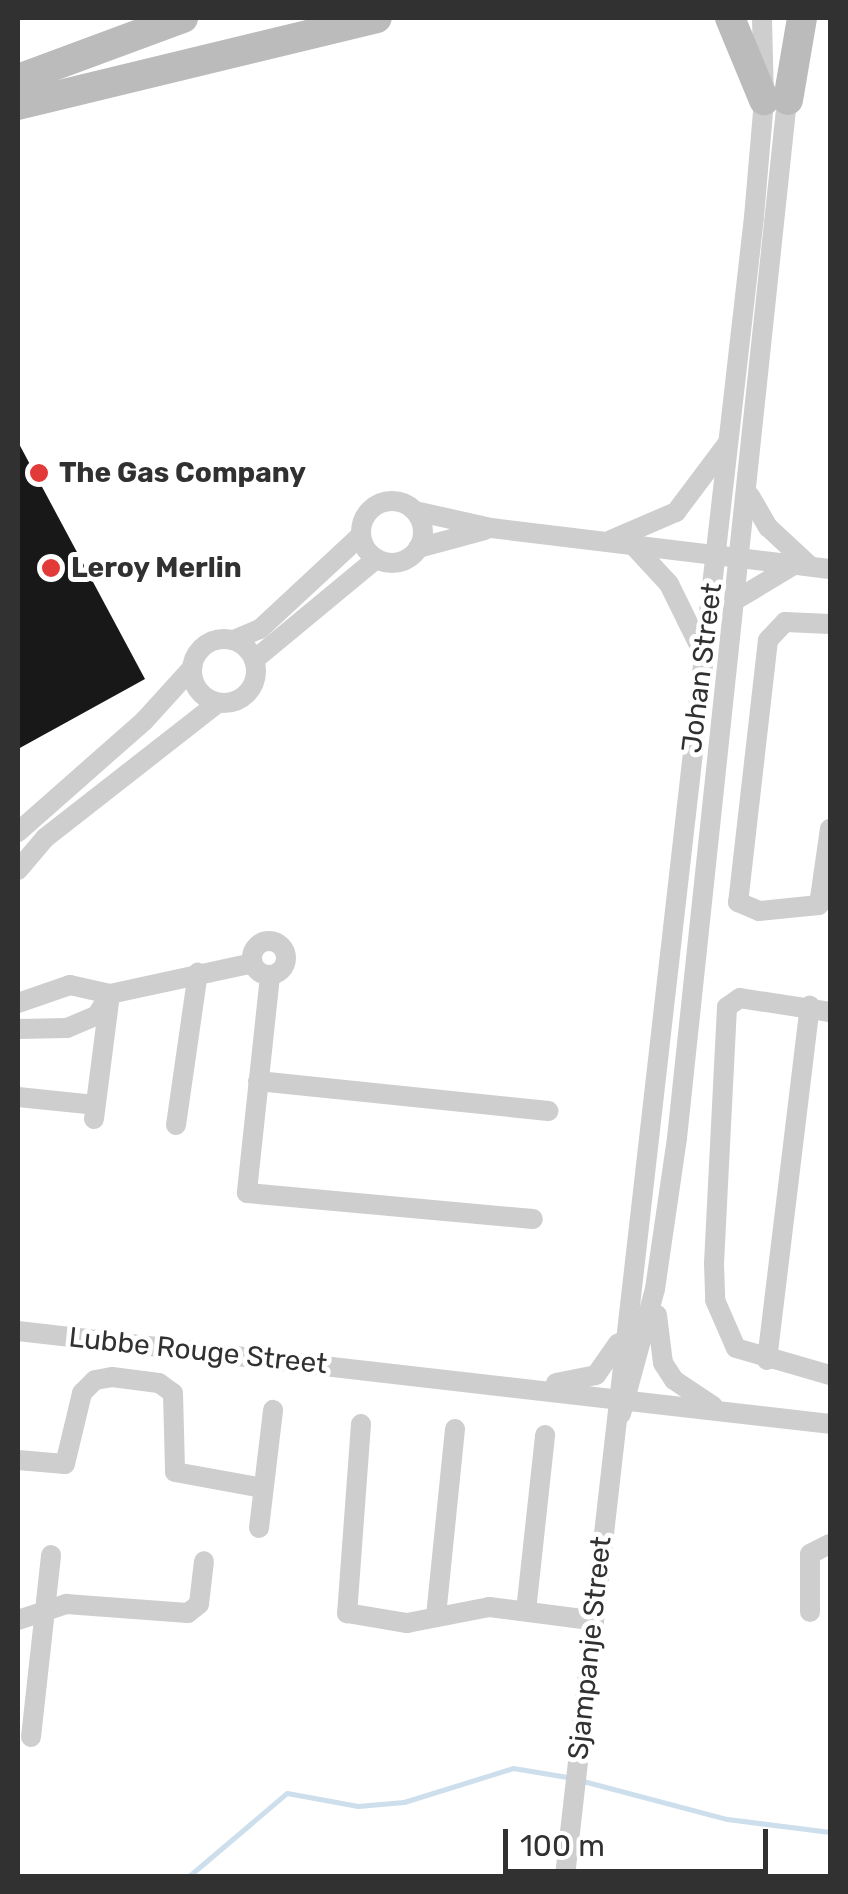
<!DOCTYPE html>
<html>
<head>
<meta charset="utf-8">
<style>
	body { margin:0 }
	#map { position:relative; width:848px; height:1894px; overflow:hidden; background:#fff; font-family:Rubik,sans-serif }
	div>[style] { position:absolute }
	.stream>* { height:5px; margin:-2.5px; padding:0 2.5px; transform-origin:2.5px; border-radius:2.5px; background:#cddeec }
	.building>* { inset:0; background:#181818 }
	.minor>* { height:20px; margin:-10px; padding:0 10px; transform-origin:10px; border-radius:10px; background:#cecece }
	.minor>.ring { margin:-10px; padding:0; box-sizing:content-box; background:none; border:20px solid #cecece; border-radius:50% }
	.secondary>* { height:30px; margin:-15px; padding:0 15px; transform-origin:15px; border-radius:15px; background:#bbb }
	.dots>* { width:28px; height:28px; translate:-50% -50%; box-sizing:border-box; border:5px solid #fff; border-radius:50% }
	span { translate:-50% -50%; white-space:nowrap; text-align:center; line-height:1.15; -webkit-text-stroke:10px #fff; paint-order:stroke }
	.poi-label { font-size:28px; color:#313131; font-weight:700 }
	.left { translate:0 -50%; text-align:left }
	.street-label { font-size:28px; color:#313131 }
	.frame { position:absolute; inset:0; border:20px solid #313131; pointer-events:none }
	.scale { position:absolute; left:503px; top:1829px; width:265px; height:45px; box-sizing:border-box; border:5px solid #313131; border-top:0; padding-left:12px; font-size:30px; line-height:35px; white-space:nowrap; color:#313131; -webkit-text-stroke:8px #fff; paint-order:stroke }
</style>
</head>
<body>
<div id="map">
	<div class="stream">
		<div style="left:583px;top:1781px;width:149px;rotate:14.8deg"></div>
		<div style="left:727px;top:1819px;width:104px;rotate:7.2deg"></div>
		<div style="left:189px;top:1876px;width:128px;rotate:-40.3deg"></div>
		<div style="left:287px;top:1793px;width:72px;rotate:10.4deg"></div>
		<div style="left:358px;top:1806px;width:46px;rotate:-5deg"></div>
		<div style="left:404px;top:1802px;width:114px;rotate:-17.3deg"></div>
		<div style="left:513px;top:1768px;width:61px;rotate:9.5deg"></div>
	</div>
	<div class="building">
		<div style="clip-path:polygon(18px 442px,145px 679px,18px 749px)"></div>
	</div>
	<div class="minor">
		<div style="left:750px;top:496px;width:36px;rotate:60deg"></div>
		<div style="left:768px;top:527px;width:57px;rotate:42.9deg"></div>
		<div class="ring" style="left:361px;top:501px;width:42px;height:42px"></div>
		<div style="left:415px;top:511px;width:78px;rotate:12.6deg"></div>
		<div style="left:491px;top:528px;width:341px;rotate:6.9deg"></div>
		<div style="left:611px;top:540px;width:71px;rotate:-23.3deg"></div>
		<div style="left:676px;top:512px;width:85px;rotate:-53.1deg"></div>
		<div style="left:632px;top:544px;width:54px;rotate:47.2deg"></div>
		<div style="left:669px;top:584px;width:77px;rotate:63.8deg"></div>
		<div style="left:418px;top:548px;width:69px;rotate:-15deg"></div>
		<div style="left:739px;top:598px;width:64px;rotate:-31deg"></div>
		<div style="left:830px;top:624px;width:45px;rotate:-177.5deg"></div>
		<div style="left:785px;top:622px;width:25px;rotate:133deg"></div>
		<div style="left:768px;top:640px;width:264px;rotate:96.5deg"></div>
		<div style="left:738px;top:902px;width:23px;rotate:23deg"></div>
		<div style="left:759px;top:911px;width:60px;rotate:-5.7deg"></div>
		<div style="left:819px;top:905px;width:77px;rotate:-81.8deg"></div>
		<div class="ring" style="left:192px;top:639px;width:44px;height:44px"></div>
		<div style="left:234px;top:640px;width:28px;rotate:-23deg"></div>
		<div style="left:260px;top:629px;width:138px;rotate:-42.9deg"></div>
		<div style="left:254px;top:660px;width:158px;rotate:-39.6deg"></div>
		<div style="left:18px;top:832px;width:168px;rotate:-41.4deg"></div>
		<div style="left:144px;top:721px;width:72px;rotate:-47.8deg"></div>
		<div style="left:18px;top:870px;width:42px;rotate:-49.8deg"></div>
		<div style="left:45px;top:838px;width:219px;rotate:-38deg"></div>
		<div class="ring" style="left:252px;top:941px;width:14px;height:14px"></div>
		<div style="left:270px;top:976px;width:218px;rotate:96.1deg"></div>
		<div style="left:247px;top:1193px;width:287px;rotate:5.2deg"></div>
		<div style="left:18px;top:1003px;width:55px;rotate:-19.1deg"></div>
		<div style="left:70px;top:985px;width:41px;rotate:12.7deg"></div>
		<div style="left:110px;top:994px;width:146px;rotate:-12.2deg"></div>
		<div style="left:830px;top:1012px;width:91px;rotate:-171.2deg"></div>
		<div style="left:740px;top:998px;width:16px;rotate:145deg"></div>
		<div style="left:727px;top:1007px;width:257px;rotate:92.9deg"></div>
		<div style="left:714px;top:1264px;width:36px;rotate:88deg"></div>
		<div style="left:715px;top:1300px;width:52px;rotate:66.4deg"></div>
		<div style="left:736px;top:1348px;width:98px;rotate:16deg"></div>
		<div style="left:18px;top:1029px;width:49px;rotate:-1.2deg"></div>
		<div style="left:67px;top:1028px;width:33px;rotate:-23deg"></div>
		<div style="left:97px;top:1015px;width:22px;rotate:-58deg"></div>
		<div style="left:258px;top:1081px;width:292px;rotate:5.9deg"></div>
		<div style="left:18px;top:1097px;width:77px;rotate:5.9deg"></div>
		<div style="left:94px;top:1119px;width:126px;rotate:-82.7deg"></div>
		<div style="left:176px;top:1125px;width:154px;rotate:-81.8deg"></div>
		<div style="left:657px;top:1315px;width:48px;rotate:82.9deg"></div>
		<div style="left:663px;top:1363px;width:20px;rotate:57deg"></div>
		<div style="left:674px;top:1380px;width:47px;rotate:33.7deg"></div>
		<div style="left:18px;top:1331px;width:817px;rotate:6.53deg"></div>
		<div style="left:767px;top:1360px;width:357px;rotate:-83.1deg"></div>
		<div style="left:556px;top:1383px;width:41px;rotate:-11.3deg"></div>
		<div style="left:596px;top:1375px;width:39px;rotate:-55deg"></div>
		<div style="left:621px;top:1414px;width:130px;rotate:-74.8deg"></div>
		<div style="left:655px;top:1289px;width:153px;rotate:-81.7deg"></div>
		<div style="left:677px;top:1138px;width:1054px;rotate:-83.95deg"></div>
		<div style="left:361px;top:1424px;width:190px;rotate:94.2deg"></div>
		<div style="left:347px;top:1613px;width:61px;rotate:9.5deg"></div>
		<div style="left:407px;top:1623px;width:84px;rotate:-11deg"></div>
		<div style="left:489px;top:1607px;width:102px;rotate:7.3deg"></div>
		<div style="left:18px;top:1460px;width:47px;rotate:4.9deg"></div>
		<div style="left:65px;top:1464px;width:73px;rotate:-76.5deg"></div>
		<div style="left:82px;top:1393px;width:18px;rotate:-45deg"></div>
		<div style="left:95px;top:1380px;width:17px;rotate:-10deg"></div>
		<div style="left:112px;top:1377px;width:47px;rotate:7.3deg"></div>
		<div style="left:159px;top:1383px;width:17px;rotate:36deg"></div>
		<div style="left:173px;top:1393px;width:79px;rotate:88.5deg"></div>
		<div style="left:175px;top:1472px;width:89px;rotate:10.3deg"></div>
		<div style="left:259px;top:1528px;width:119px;rotate:-83.2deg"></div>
		<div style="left:526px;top:1611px;width:177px;rotate:-83.8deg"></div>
		<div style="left:810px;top:1612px;width:58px;rotate:-90deg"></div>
		<div style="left:810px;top:1554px;width:22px;rotate:-27deg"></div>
		<div style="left:436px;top:1616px;width:188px;rotate:-84.2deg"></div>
		<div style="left:18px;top:1620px;width:51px;rotate:-18.4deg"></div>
		<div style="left:66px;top:1604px;width:122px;rotate:4.2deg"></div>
		<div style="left:188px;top:1613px;width:14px;rotate:-39deg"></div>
		<div style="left:199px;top:1604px;width:43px;rotate:-83.4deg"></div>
		<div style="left:31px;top:1737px;width:183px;rotate:-83.7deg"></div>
		<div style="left:565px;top:1876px;width:1670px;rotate:-83.5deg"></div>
		<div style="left:754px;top:217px;width:117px;rotate:-85.1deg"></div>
		<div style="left:764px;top:100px;width:82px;rotate:-91.4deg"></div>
	</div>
	<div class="secondary">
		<div style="left:730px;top:18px;width:89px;rotate:67.5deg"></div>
		<div style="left:18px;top:79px;width:176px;rotate:-20.3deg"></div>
		<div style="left:788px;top:100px;width:83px;rotate:-80.3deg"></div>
		<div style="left:18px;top:105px;width:369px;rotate:-13.6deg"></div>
	</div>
	<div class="dots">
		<div style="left:39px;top:473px;background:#e23939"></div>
		<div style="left:51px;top:568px;background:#e23939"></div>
	</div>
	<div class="poi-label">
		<span class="left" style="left:59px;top:473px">The Gas Company</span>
		<span class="left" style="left:71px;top:568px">Leroy Merlin</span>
	</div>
	<div class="street-label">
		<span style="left:702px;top:668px;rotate:-83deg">Johan Street</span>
		<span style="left:198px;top:1351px;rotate:6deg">Lubbe Rouge Street</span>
		<span style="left:590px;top:1648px;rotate:-84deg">Sjampanje Street</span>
	</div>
	<div class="frame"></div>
	<div class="scale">100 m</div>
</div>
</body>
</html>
